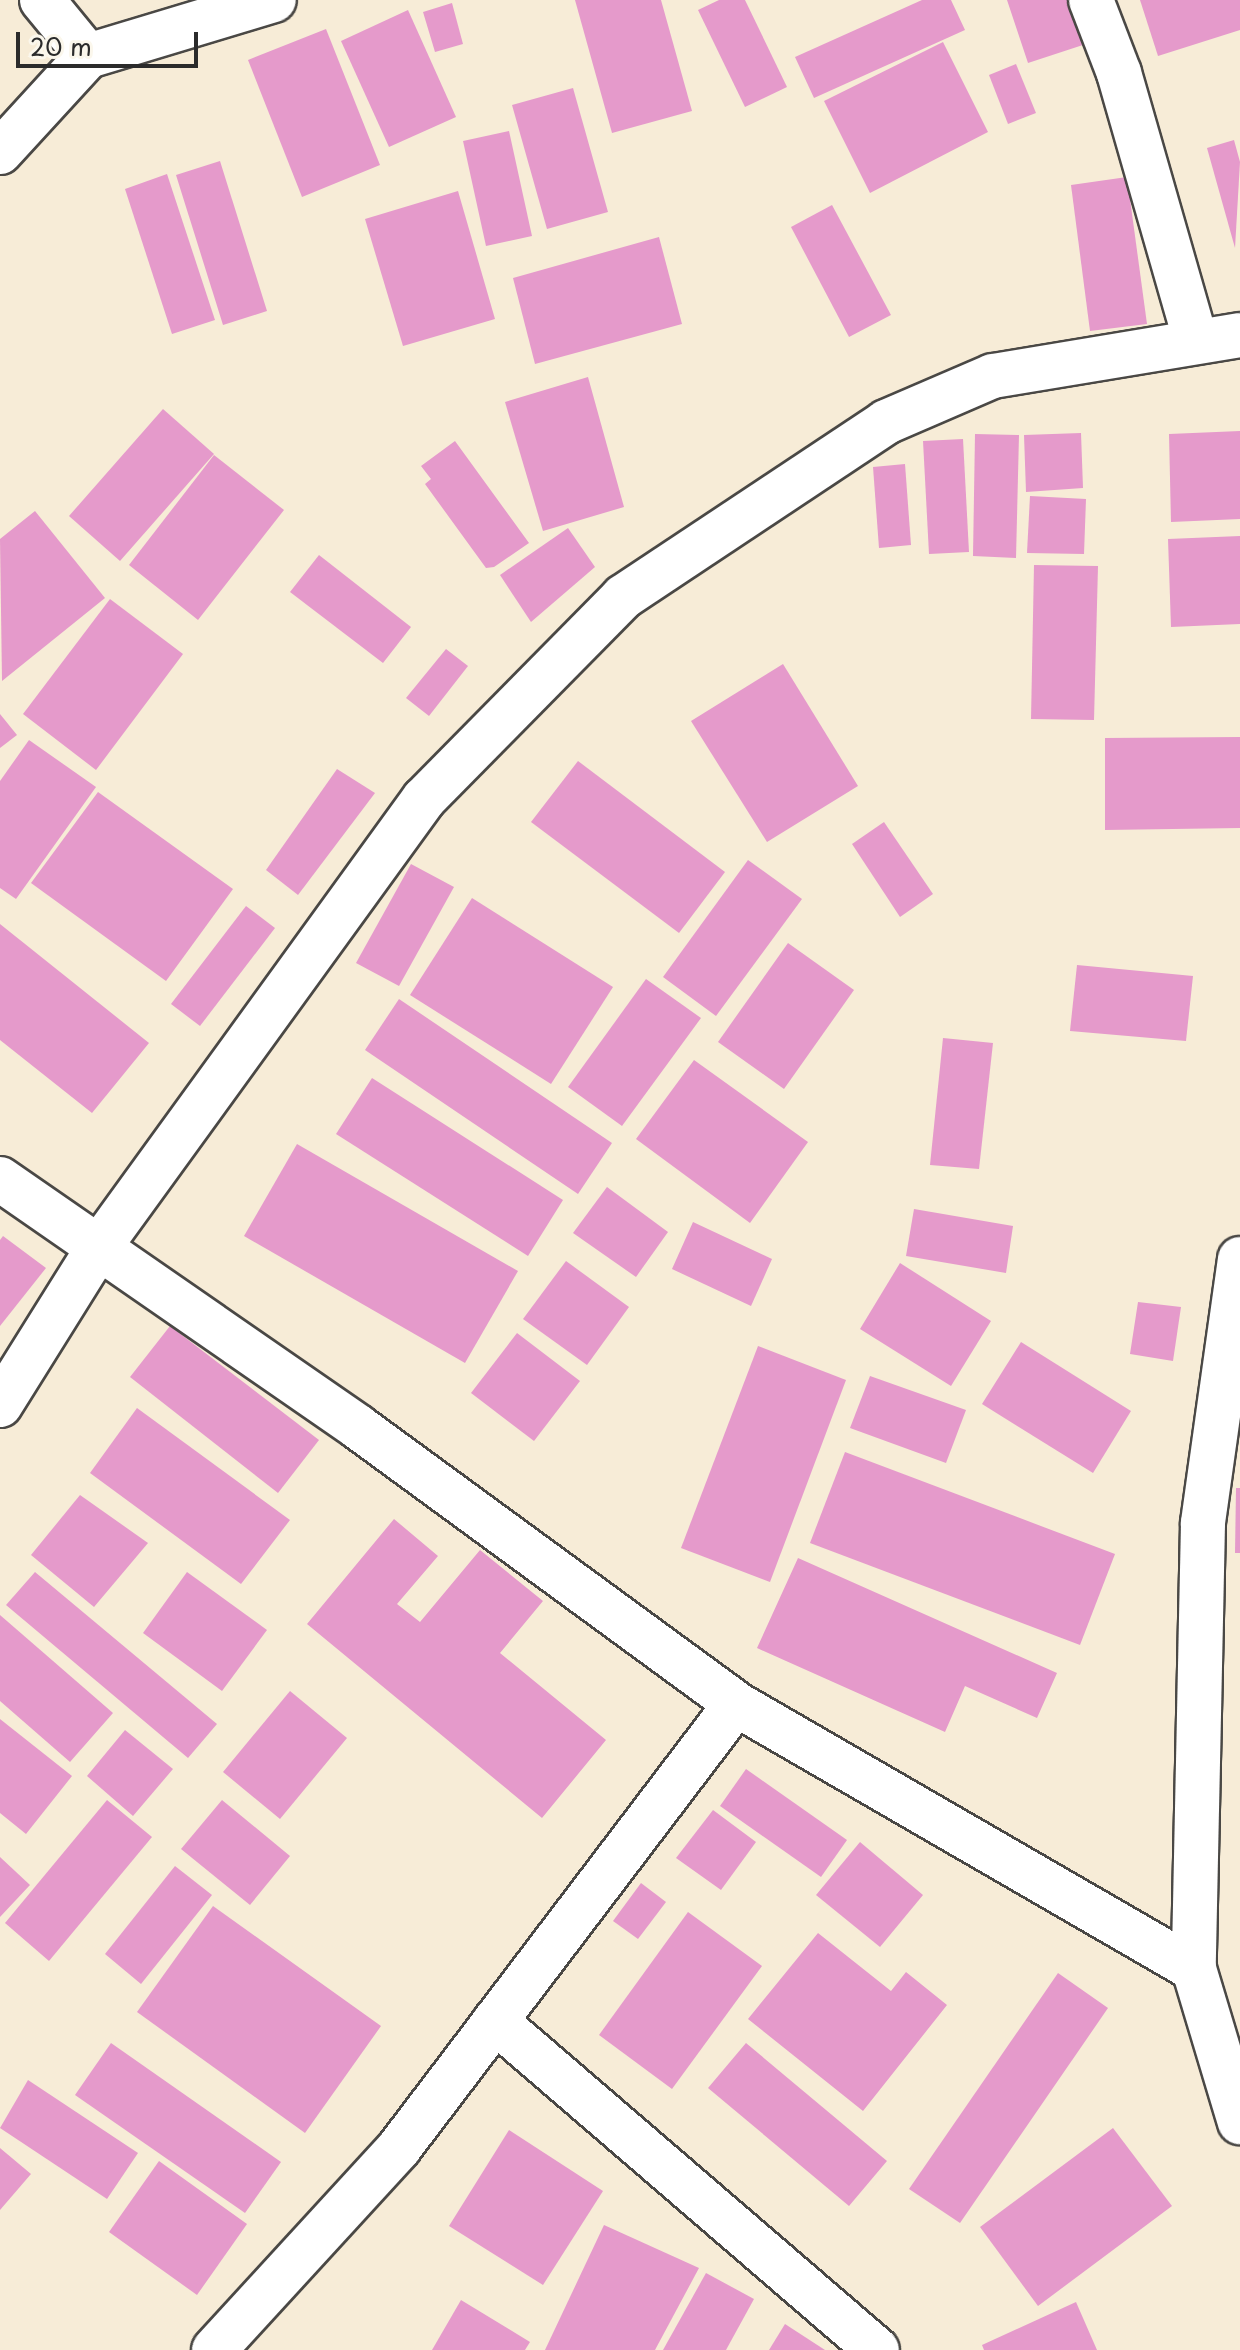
<!DOCTYPE html>
<html>
<head>
<meta charset="utf-8">
<style>
	body { margin:0 }
	#map { position:relative; width:1240px; height:2350px; overflow:hidden; background:#f7ecd7; font-family:"Playpen Sans",sans-serif }
	div>[style] { position:absolute }
	.building>* { inset:0; background:#e59acb }
	.roads { filter:drop-shadow(2px 0 #4a4845) drop-shadow(-2px 0 #4a4845) drop-shadow(0 2px #4a4845) drop-shadow(0 -2px #4a4845) }
	.minor>* { height:44px; margin:-22px; padding:0 22px; transform-origin:22px; border-radius:22px; background:#fff }
	span { translate:-50% -50%; white-space:nowrap; text-align:center; line-height:1.15; -webkit-text-stroke:8px #fbf7ec; paint-order:stroke }
	.scale { position:absolute; left:16px; top:32px; width:182px; height:36px; box-sizing:border-box; border:4px solid #2b2b2b; border-top:0; padding-left:10px; font-size:24px; line-height:28px; white-space:nowrap; color:#2b2b2b; -webkit-text-stroke:6px #fbf7ec; paint-order:stroke }
</style>
</head>
<body>
<div id="map">
	<div class="building">
		<div style="clip-path:polygon(575px 0,661px 0,692px 111px,612px 133px)"></div>
		<div style="clip-path:polygon(719px 0,745px 0,787px 87px,745px 107px,698px 10px)"></div>
		<div style="clip-path:polygon(922px 0,951px 0,965px 30px,814px 98px,795px 57px)"></div>
		<div style="clip-path:polygon(1007px 0,1076px 0,1089px 43px,1028px 63px)"></div>
		<div style="clip-path:polygon(1140px 0,1240px 0,1240px 30px,1158px 56px)"></div>
		<div style="clip-path:polygon(452px 3px,463px 44px,435px 52px,423px 12px)"></div>
		<div style="clip-path:polygon(408px 10px,456px 117px,389px 147px,341px 41px)"></div>
		<div style="clip-path:polygon(326px 29px,380px 165px,302px 197px,248px 60px)"></div>
		<div style="clip-path:polygon(943px 42px,988px 132px,870px 193px,824px 101px)"></div>
		<div style="clip-path:polygon(1016px 64px,1036px 113px,1008px 124px,989px 75px)"></div>
		<div style="clip-path:polygon(573px 88px,608px 212px,547px 229px,512px 105px)"></div>
		<div style="clip-path:polygon(509px 131px,532px 236px,486px 246px,463px 141px)"></div>
		<div style="clip-path:polygon(1234px 140px,1240px 162px,1235px 248px,1207px 148px)"></div>
		<div style="clip-path:polygon(220px 161px,267px 311px,223px 325px,176px 175px)"></div>
		<div style="clip-path:polygon(167px 174px,215px 320px,172px 334px,125px 189px)"></div>
		<div style="clip-path:polygon(1127px 177px,1147px 324px,1090px 331px,1071px 185px)"></div>
		<div style="clip-path:polygon(458px 191px,495px 319px,403px 346px,365px 219px)"></div>
		<div style="clip-path:polygon(832px 205px,891px 315px,849px 337px,791px 227px)"></div>
		<div style="clip-path:polygon(659px 237px,682px 324px,535px 364px,513px 278px)"></div>
		<div style="clip-path:polygon(588px 377px,624px 507px,543px 531px,505px 402px)"></div>
		<div style="clip-path:polygon(163px 409px,214px 454px,120px 561px,69px 516px)"></div>
		<div style="clip-path:polygon(1240px 431px,1240px 519px,1171px 522px,1169px 434px)"></div>
		<div style="clip-path:polygon(1081px 433px,1083px 488px,1026px 492px,1024px 435px)"></div>
		<div style="clip-path:polygon(975px 434px,1019px 435px,1016px 558px,973px 556px)"></div>
		<div style="clip-path:polygon(963px 439px,969px 552px,929px 554px,923px 441px)"></div>
		<div style="clip-path:polygon(455px 441px,529px 543px,494px 567px,486px 568px,425px 484px,431px 479px,421px 466px)"></div>
		<div style="clip-path:polygon(214px 455px,284px 510px,198px 620px,129px 565px)"></div>
		<div style="clip-path:polygon(905px 464px,911px 545px,879px 548px,873px 467px)"></div>
		<div style="clip-path:polygon(1030px 496px,1086px 499px,1084px 554px,1027px 553px)"></div>
		<div style="clip-path:polygon(35px 511px,105px 598px,2px 681px,0 539px)"></div>
		<div style="clip-path:polygon(568px 528px,595px 567px,531px 622px,500px 575px)"></div>
		<div style="clip-path:polygon(1240px 536px,1240px 624px,1171px 627px,1168px 539px)"></div>
		<div style="clip-path:polygon(319px 555px,411px 627px,383px 663px,290px 592px)"></div>
		<div style="clip-path:polygon(1034px 565px,1098px 566px,1094px 720px,1031px 719px)"></div>
		<div style="clip-path:polygon(110px 599px,183px 654px,96px 770px,23px 714px)"></div>
		<div style="clip-path:polygon(446px 649px,468px 666px,429px 716px,406px 698px)"></div>
		<div style="clip-path:polygon(783px 664px,858px 786px,767px 842px,691px 721px)"></div>
		<div style="clip-path:polygon(0 714px,17px 735px,0 748px)"></div>
		<div style="clip-path:polygon(1240px 737px,1240px 828px,1105px 830px,1105px 738px)"></div>
		<div style="clip-path:polygon(29px 740px,96px 787px,16px 899px,0 888px,0 781px)"></div>
		<div style="clip-path:polygon(578px 761px,725px 872px,679px 933px,531px 822px)"></div>
		<div style="clip-path:polygon(337px 769px,375px 793px,298px 895px,266px 870px)"></div>
		<div style="clip-path:polygon(98px 792px,233px 889px,166px 981px,31px 883px)"></div>
		<div style="clip-path:polygon(884px 822px,933px 894px,900px 917px,852px 844px)"></div>
		<div style="clip-path:polygon(748px 860px,802px 899px,716px 1016px,663px 977px)"></div>
		<div style="clip-path:polygon(411px 864px,454px 887px,399px 986px,356px 963px)"></div>
		<div style="clip-path:polygon(472px 898px,613px 987px,551px 1084px,410px 995px)"></div>
		<div style="clip-path:polygon(246px 906px,275px 928px,200px 1026px,171px 1004px)"></div>
		<div style="clip-path:polygon(0 924px,149px 1043px,92px 1113px,0 1040px)"></div>
		<div style="clip-path:polygon(788px 943px,854px 990px,784px 1089px,718px 1042px)"></div>
		<div style="clip-path:polygon(1077px 965px,1193px 976px,1186px 1041px,1070px 1031px)"></div>
		<div style="clip-path:polygon(646px 979px,701px 1018px,622px 1126px,568px 1087px)"></div>
		<div style="clip-path:polygon(399px 999px,612px 1143px,578px 1194px,365px 1050px)"></div>
		<div style="clip-path:polygon(943px 1038px,993px 1043px,979px 1169px,930px 1165px)"></div>
		<div style="clip-path:polygon(694px 1060px,808px 1142px,750px 1223px,636px 1139px)"></div>
		<div style="clip-path:polygon(372px 1078px,563px 1200px,528px 1256px,336px 1134px)"></div>
		<div style="clip-path:polygon(297px 1144px,518px 1271px,465px 1363px,244px 1236px)"></div>
		<div style="clip-path:polygon(607px 1187px,668px 1232px,636px 1277px,573px 1233px)"></div>
		<div style="clip-path:polygon(914px 1209px,1013px 1226px,1006px 1273px,906px 1256px)"></div>
		<div style="clip-path:polygon(693px 1222px,772px 1259px,751px 1306px,672px 1269px)"></div>
		<div style="clip-path:polygon(3px 1236px,46px 1268px,0 1326px,0 1240px)"></div>
		<div style="clip-path:polygon(566px 1261px,629px 1307px,587px 1365px,523px 1319px)"></div>
		<div style="clip-path:polygon(900px 1263px,991px 1321px,951px 1386px,860px 1329px)"></div>
		<div style="clip-path:polygon(1138px 1302px,1181px 1307px,1173px 1361px,1130px 1354px)"></div>
		<div style="clip-path:polygon(170px 1326px,319px 1440px,278px 1493px,130px 1377px)"></div>
		<div style="clip-path:polygon(517px 1333px,580px 1381px,534px 1441px,471px 1393px)"></div>
		<div style="clip-path:polygon(1021px 1342px,1131px 1411px,1093px 1473px,982px 1404px)"></div>
		<div style="clip-path:polygon(758px 1346px,846px 1380px,770px 1582px,681px 1548px)"></div>
		<div style="clip-path:polygon(870px 1376px,966px 1410px,946px 1463px,850px 1428px)"></div>
		<div style="clip-path:polygon(137px 1408px,290px 1520px,241px 1584px,90px 1473px)"></div>
		<div style="clip-path:polygon(845px 1452px,1115px 1554px,1080px 1645px,810px 1543px)"></div>
		<div style="clip-path:polygon(1236px 1488px,1240px 1488px,1240px 1553px,1235px 1553px)"></div>
		<div style="clip-path:polygon(80px 1495px,148px 1543px,94px 1607px,31px 1555px)"></div>
		<div style="clip-path:polygon(394px 1519px,438px 1556px,397px 1604px,420px 1622px,480px 1550px,543px 1601px,500px 1653px,606px 1740px,542px 1818px,307px 1624px)"></div>
		<div style="clip-path:polygon(798px 1558px,1057px 1673px,1037px 1718px,965px 1686px,945px 1732px,757px 1648px)"></div>
		<div style="clip-path:polygon(35px 1572px,217px 1724px,188px 1758px,6px 1605px)"></div>
		<div style="clip-path:polygon(187px 1572px,267px 1630px,222px 1691px,143px 1633px)"></div>
		<div style="clip-path:polygon(0 1615px,113px 1713px,70px 1762px,0 1701px)"></div>
		<div style="clip-path:polygon(290px 1691px,347px 1738px,280px 1819px,223px 1772px)"></div>
		<div style="clip-path:polygon(0 1719px,72px 1776px,26px 1834px,0 1813px)"></div>
		<div style="clip-path:polygon(125px 1730px,173px 1769px,133px 1816px,87px 1776px)"></div>
		<div style="clip-path:polygon(746px 1769px,847px 1840px,821px 1877px,720px 1806px)"></div>
		<div style="clip-path:polygon(107px 1800px,152px 1837px,49px 1961px,5px 1923px)"></div>
		<div style="clip-path:polygon(222px 1800px,290px 1856px,250px 1905px,181px 1849px)"></div>
		<div style="clip-path:polygon(713px 1810px,756px 1842px,721px 1890px,676px 1858px)"></div>
		<div style="clip-path:polygon(860px 1842px,923px 1895px,880px 1947px,816px 1895px)"></div>
		<div style="clip-path:polygon(0 1857px,30px 1885px,0 1917px)"></div>
		<div style="clip-path:polygon(175px 1866px,212px 1895px,141px 1984px,105px 1954px)"></div>
		<div style="clip-path:polygon(641px 1883px,666px 1902px,638px 1939px,613px 1921px)"></div>
		<div style="clip-path:polygon(213px 1906px,381px 2026px,305px 2133px,137px 2012px)"></div>
		<div style="clip-path:polygon(688px 1912px,762px 1966px,672px 2089px,599px 2035px)"></div>
		<div style="clip-path:polygon(818px 1933px,891px 1991px,906px 1972px,947px 2005px,863px 2111px,748px 2019px)"></div>
		<div style="clip-path:polygon(1058px 1973px,1108px 2008px,960px 2223px,909px 2189px)"></div>
		<div style="clip-path:polygon(111px 2043px,281px 2162px,245px 2213px,75px 2095px)"></div>
		<div style="clip-path:polygon(746px 2043px,887px 2161px,849px 2206px,708px 2088px)"></div>
		<div style="clip-path:polygon(28px 2080px,138px 2153px,107px 2199px,0 2128px)"></div>
		<div style="clip-path:polygon(1113px 2128px,1172px 2206px,1038px 2306px,980px 2227px)"></div>
		<div style="clip-path:polygon(509px 2130px,603px 2191px,543px 2285px,449px 2226px)"></div>
		<div style="clip-path:polygon(0 2148px,31px 2174px,0 2210px)"></div>
		<div style="clip-path:polygon(159px 2161px,247px 2224px,197px 2295px,109px 2232px)"></div>
		<div style="clip-path:polygon(604px 2225px,699px 2268px,655px 2350px,545px 2350px)"></div>
		<div style="clip-path:polygon(706px 2273px,754px 2299px,726px 2350px,663px 2350px)"></div>
		<div style="clip-path:polygon(461px 2300px,530px 2342px,525px 2350px,432px 2350px)"></div>
		<div style="clip-path:polygon(1076px 2302px,1097px 2350px,984px 2350px,982px 2345px)"></div>
		<div style="clip-path:polygon(785px 2324px,825px 2350px,769px 2350px)"></div>
	</div>
	<div class="roads">
		<div class="minor">
			<div style="left:42px;top:0;width:72px;rotate:50.6deg"></div>
			<div style="left:1091px;top:0;width:78px;rotate:69deg"></div>
			<div style="left:1119px;top:73px;width:276px;rotate:74deg"></div>
			<div style="left:0;top:152px;width:130px;rotate:-47.5deg"></div>
			<div style="left:88px;top:56px;width:194px;rotate:-16.8deg"></div>
			<div style="left:0;top:1179px;width:436px;rotate:34.7deg"></div>
			<div style="left:358px;top:1427px;width:469px;rotate:36.2deg"></div>
			<div style="left:736px;top:1704px;width:529px;rotate:30.05deg"></div>
			<div style="left:1240px;top:1259px;width:267px;rotate:98deg"></div>
			<div style="left:1203px;top:1523px;width:446px;rotate:91.2deg"></div>
			<div style="left:1194px;top:1969px;width:160px;rotate:73.3deg"></div>
			<div style="left:0;top:1405px;width:183px;rotate:-58deg"></div>
			<div style="left:97px;top:1250px;width:557px;rotate:-54.06deg"></div>
			<div style="left:424px;top:799px;width:284px;rotate:-45.4deg"></div>
			<div style="left:623px;top:597px;width:316px;rotate:-33.6deg"></div>
			<div style="left:886px;top:422px;width:116px;rotate:-23.3deg"></div>
			<div style="left:993px;top:376px;width:250px;rotate:-9.4deg"></div>
			<div style="left:495px;top:2021px;width:504px;rotate:40.74deg"></div>
			<div style="left:214px;top:2350px;width:274px;rotate:-47.5deg"></div>
			<div style="left:399px;top:2148px;width:557px;rotate:-52.8deg"></div>
		</div>
	</div>
	<div class="scale">20 m</div>
</div>
</body>
</html>
